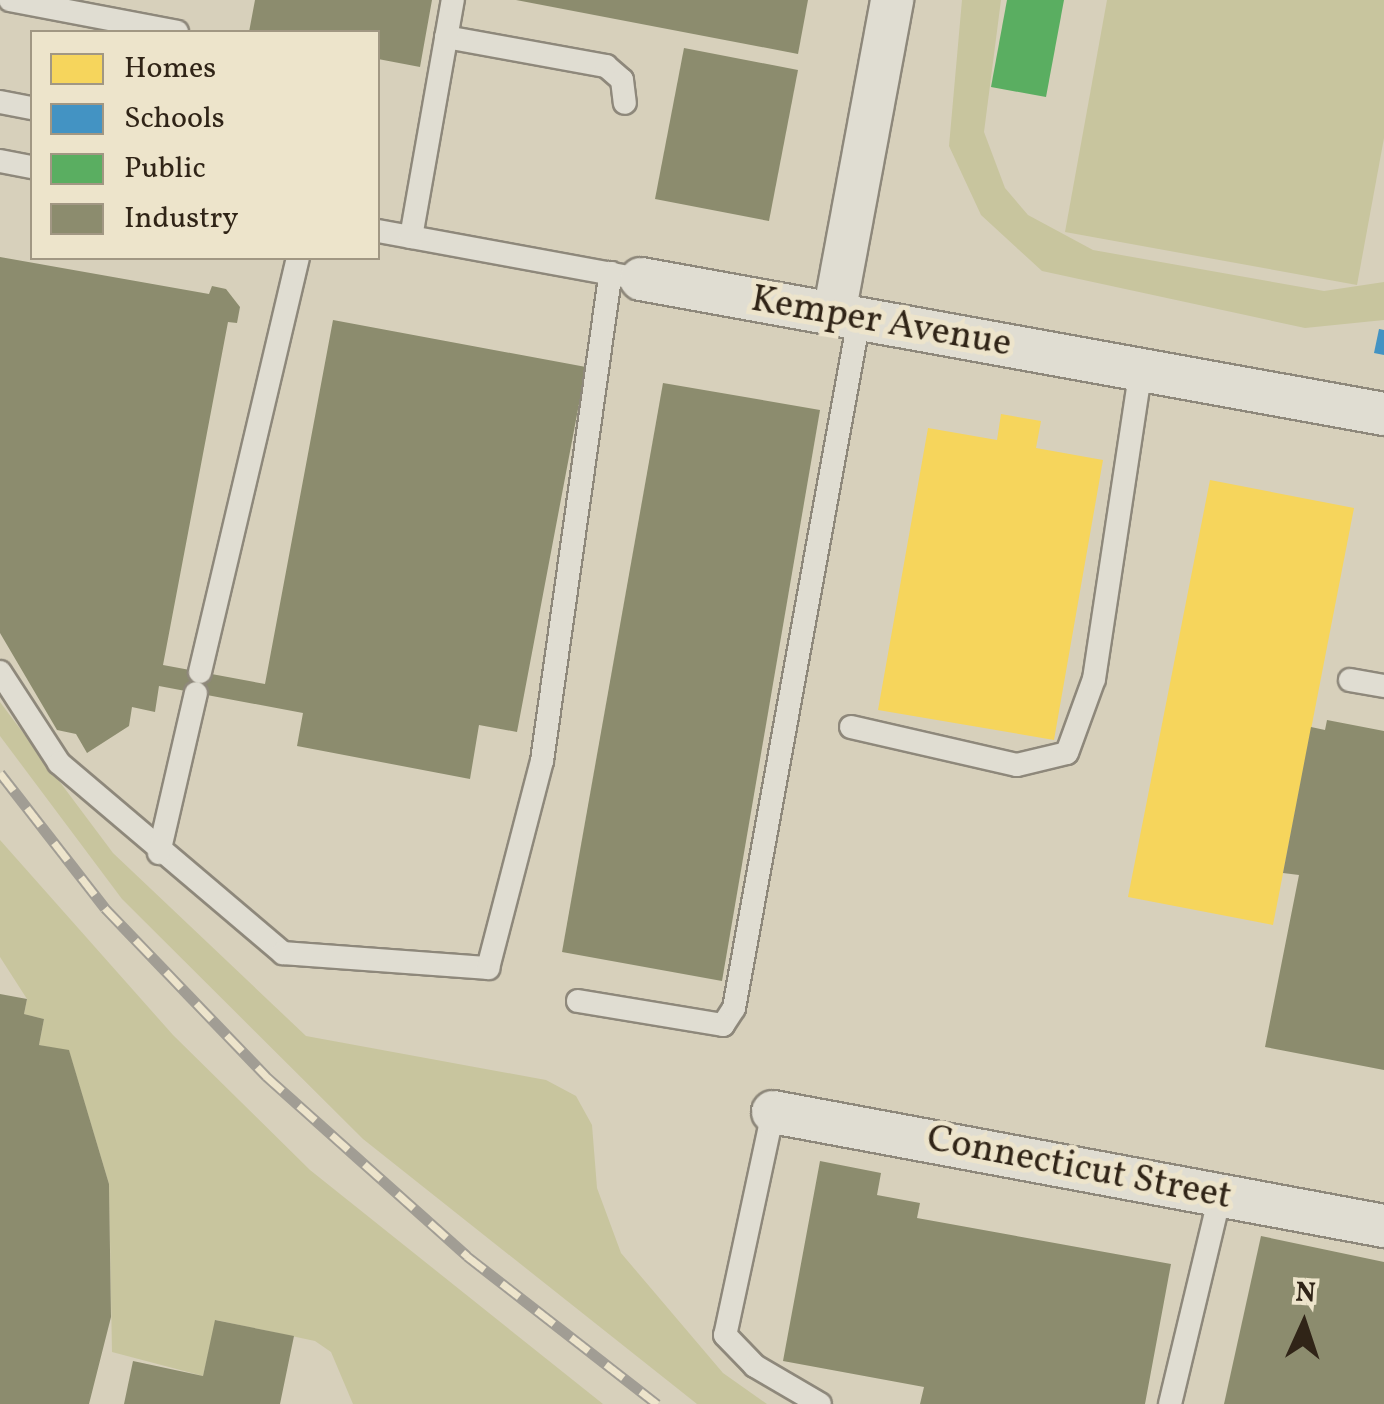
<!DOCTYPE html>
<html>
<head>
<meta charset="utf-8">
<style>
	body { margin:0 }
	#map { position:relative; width:1384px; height:1404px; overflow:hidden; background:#d7d0bb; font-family:Vollkorn,serif }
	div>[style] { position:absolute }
	.green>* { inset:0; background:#c8c59e }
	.homes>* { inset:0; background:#f6d55c }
	.schools>* { inset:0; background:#4393c3 }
	.public>* { inset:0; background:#5aae61 }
	.industry>* { inset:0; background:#8c8c6e }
	.roads { filter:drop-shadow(2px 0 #8e887b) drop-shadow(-2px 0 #8e887b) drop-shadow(0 2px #8e887b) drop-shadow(0 -2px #8e887b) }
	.lane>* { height:22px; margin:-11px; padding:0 11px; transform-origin:11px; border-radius:11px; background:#e0ddd2 }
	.street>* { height:42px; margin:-21px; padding:0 21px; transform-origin:21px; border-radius:21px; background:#e0ddd2 }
	.rail>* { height:11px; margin-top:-5.5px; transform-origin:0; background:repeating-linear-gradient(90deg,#ede4cb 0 22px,#a19d94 0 44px); box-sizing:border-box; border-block:2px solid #a19d94 }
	span { translate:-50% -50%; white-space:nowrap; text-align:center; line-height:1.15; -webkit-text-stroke:10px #ede4cb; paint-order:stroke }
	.street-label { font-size:38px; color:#302417 }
	.legend { position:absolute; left:30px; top:30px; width:350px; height:230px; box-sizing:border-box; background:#ede4cb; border:2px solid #a19783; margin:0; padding:12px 18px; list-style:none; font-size:30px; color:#302417 }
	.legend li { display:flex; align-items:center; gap:20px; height:50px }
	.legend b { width:50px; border:2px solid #a19783 }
	.north { position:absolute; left:1254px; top:1274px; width:100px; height:100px; -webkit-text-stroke:8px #ede4cb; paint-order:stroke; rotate:3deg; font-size:28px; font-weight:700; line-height:40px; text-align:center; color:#302417 }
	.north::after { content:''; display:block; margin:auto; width:35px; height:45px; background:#302417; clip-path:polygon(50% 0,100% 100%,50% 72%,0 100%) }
</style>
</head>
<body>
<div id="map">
	<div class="green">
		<div style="clip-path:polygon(962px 0,1001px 0,984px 132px,1005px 188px,1028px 215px,1093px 250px,1324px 291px,1384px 282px,1384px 320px,1305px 328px,1042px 271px,981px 215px,949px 146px)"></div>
		<div style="clip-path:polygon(1107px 0,1384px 0,1384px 138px,1357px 285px,1065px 232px)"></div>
		<div style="clip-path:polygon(0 702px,113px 853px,306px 1036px,546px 1080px,576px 1096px,592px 1125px,597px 1188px,621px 1253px,723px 1373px,767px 1404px,697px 1404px,363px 1139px,122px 899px,0 736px)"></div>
		<div style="clip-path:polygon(0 840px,173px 1035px,310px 1170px,603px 1404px,353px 1404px,331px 1352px,315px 1341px,216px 1320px,203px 1376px,112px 1352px,109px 1184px,69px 1051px,39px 1045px,44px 1019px,24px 1014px,27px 999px,0 957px)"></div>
	</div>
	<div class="homes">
		<div style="clip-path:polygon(1001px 414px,1041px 421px,1036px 448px,1103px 460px,1054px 740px,878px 710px,928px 428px,997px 440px)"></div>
		<div style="clip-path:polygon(1210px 480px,1354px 508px,1273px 925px,1128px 897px)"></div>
	</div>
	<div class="schools">
		<div style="clip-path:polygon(1379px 329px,1384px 330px,1384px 355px,1374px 353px)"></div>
	</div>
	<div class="public">
		<div style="clip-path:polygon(1007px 0,1064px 0,1046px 97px,991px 87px)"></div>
	</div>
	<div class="industry">
		<div style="clip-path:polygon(255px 0,432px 0,420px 67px,378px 59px,378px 32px,249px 32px)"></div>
		<div style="clip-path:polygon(516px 0,808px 0,798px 54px)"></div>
		<div style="clip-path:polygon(684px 48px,798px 70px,769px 221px,655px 199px)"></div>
		<div style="clip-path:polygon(0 257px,209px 294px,212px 286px,226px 289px,240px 307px,237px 323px,228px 322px,163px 665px,265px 684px,333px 320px,586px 367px,517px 732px,479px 725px,470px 779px,297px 746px,303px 713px,159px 686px,155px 712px,132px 707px,129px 726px,87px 753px,76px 734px,57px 730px,0 633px)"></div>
		<div style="clip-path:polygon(663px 383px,820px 410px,722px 981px,562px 952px)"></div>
		<div style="clip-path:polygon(1327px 720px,1384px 731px,1384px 1070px,1265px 1047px,1299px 875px,1283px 873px,1311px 727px,1325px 730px)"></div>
		<div style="clip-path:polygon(0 994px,27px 999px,24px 1014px,44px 1019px,39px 1045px,69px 1050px,109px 1184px,111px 1317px,89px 1404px,0 1404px)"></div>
		<div style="clip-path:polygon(820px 1161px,881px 1173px,877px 1195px,920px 1203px,917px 1218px,1171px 1264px,1145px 1404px,920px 1404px,924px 1387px,783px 1361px)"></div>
		<div style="clip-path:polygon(1261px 1236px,1384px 1262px,1384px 1404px,1224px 1404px)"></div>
		<div style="clip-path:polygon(215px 1320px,294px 1336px,280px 1404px,124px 1404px,133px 1361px,203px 1376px)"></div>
	</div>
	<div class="roads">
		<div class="lane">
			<div style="left:10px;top:0;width:170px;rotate:10.8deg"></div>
			<div style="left:446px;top:37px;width:163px;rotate:10.3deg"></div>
			<div style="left:606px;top:66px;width:21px;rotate:41deg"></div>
			<div style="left:622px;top:80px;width:23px;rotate:83deg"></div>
			<div style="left:0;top:102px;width:33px;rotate:11deg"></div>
			<div style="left:0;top:161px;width:33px;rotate:11deg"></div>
			<div style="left:378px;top:231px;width:248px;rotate:10.4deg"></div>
			<div style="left:411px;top:237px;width:241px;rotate:-80deg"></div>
			<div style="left:0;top:672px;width:108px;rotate:57deg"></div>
			<div style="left:59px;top:763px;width:294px;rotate:40.3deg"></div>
			<div style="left:283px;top:953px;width:206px;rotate:4.2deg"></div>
			<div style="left:488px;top:968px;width:214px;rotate:-75.4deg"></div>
			<div style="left:542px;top:761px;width:493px;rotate:-82deg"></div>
			<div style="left:200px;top:672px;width:425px;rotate:-76.7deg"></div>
			<div style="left:1350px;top:680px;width:35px;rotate:10deg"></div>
			<div style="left:851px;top:727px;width:170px;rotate:12.9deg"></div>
			<div style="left:1017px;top:765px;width:51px;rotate:-13.5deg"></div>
			<div style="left:1067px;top:753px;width:79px;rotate:-70deg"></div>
			<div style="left:1094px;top:679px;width:313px;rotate:-81.4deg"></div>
			<div style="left:159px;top:853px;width:164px;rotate:-77deg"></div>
			<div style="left:578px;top:1001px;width:147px;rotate:9.4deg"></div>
			<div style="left:723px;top:1025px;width:20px;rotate:-57deg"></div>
			<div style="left:734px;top:1008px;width:700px;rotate:-79.72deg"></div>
			<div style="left:773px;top:1112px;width:228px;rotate:102.1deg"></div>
			<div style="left:725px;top:1335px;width:43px;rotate:45.9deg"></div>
			<div style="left:755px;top:1366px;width:75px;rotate:30.3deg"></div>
			<div style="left:1170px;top:1404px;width:214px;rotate:-76.5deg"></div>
		</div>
		<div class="street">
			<div style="left:641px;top:279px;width:755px;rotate:10.3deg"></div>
			<div style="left:834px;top:314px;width:319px;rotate:-79.5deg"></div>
			<div style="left:773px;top:1112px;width:622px;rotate:10.57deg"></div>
		</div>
	</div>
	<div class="rail">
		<div style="left:0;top:773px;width:171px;rotate:52.1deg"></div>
		<div style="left:105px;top:908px;width:233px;rotate:46.2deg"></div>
		<div style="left:266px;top:1076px;width:270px;rotate:41.8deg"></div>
		<div style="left:467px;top:1256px;width:241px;rotate:37.9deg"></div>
	</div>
	<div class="street-label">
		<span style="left:881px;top:323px;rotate:10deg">Kemper Avenue</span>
		<span style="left:1079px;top:1169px;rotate:11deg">Connecticut Street</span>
	</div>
	<ul class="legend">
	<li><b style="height:28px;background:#f6d55c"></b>Homes</li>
	<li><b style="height:28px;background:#4393c3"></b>Schools</li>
	<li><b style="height:28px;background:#5aae61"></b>Public</li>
	<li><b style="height:28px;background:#8c8c6e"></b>Industry</li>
	</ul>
	<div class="north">N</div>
</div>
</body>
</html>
